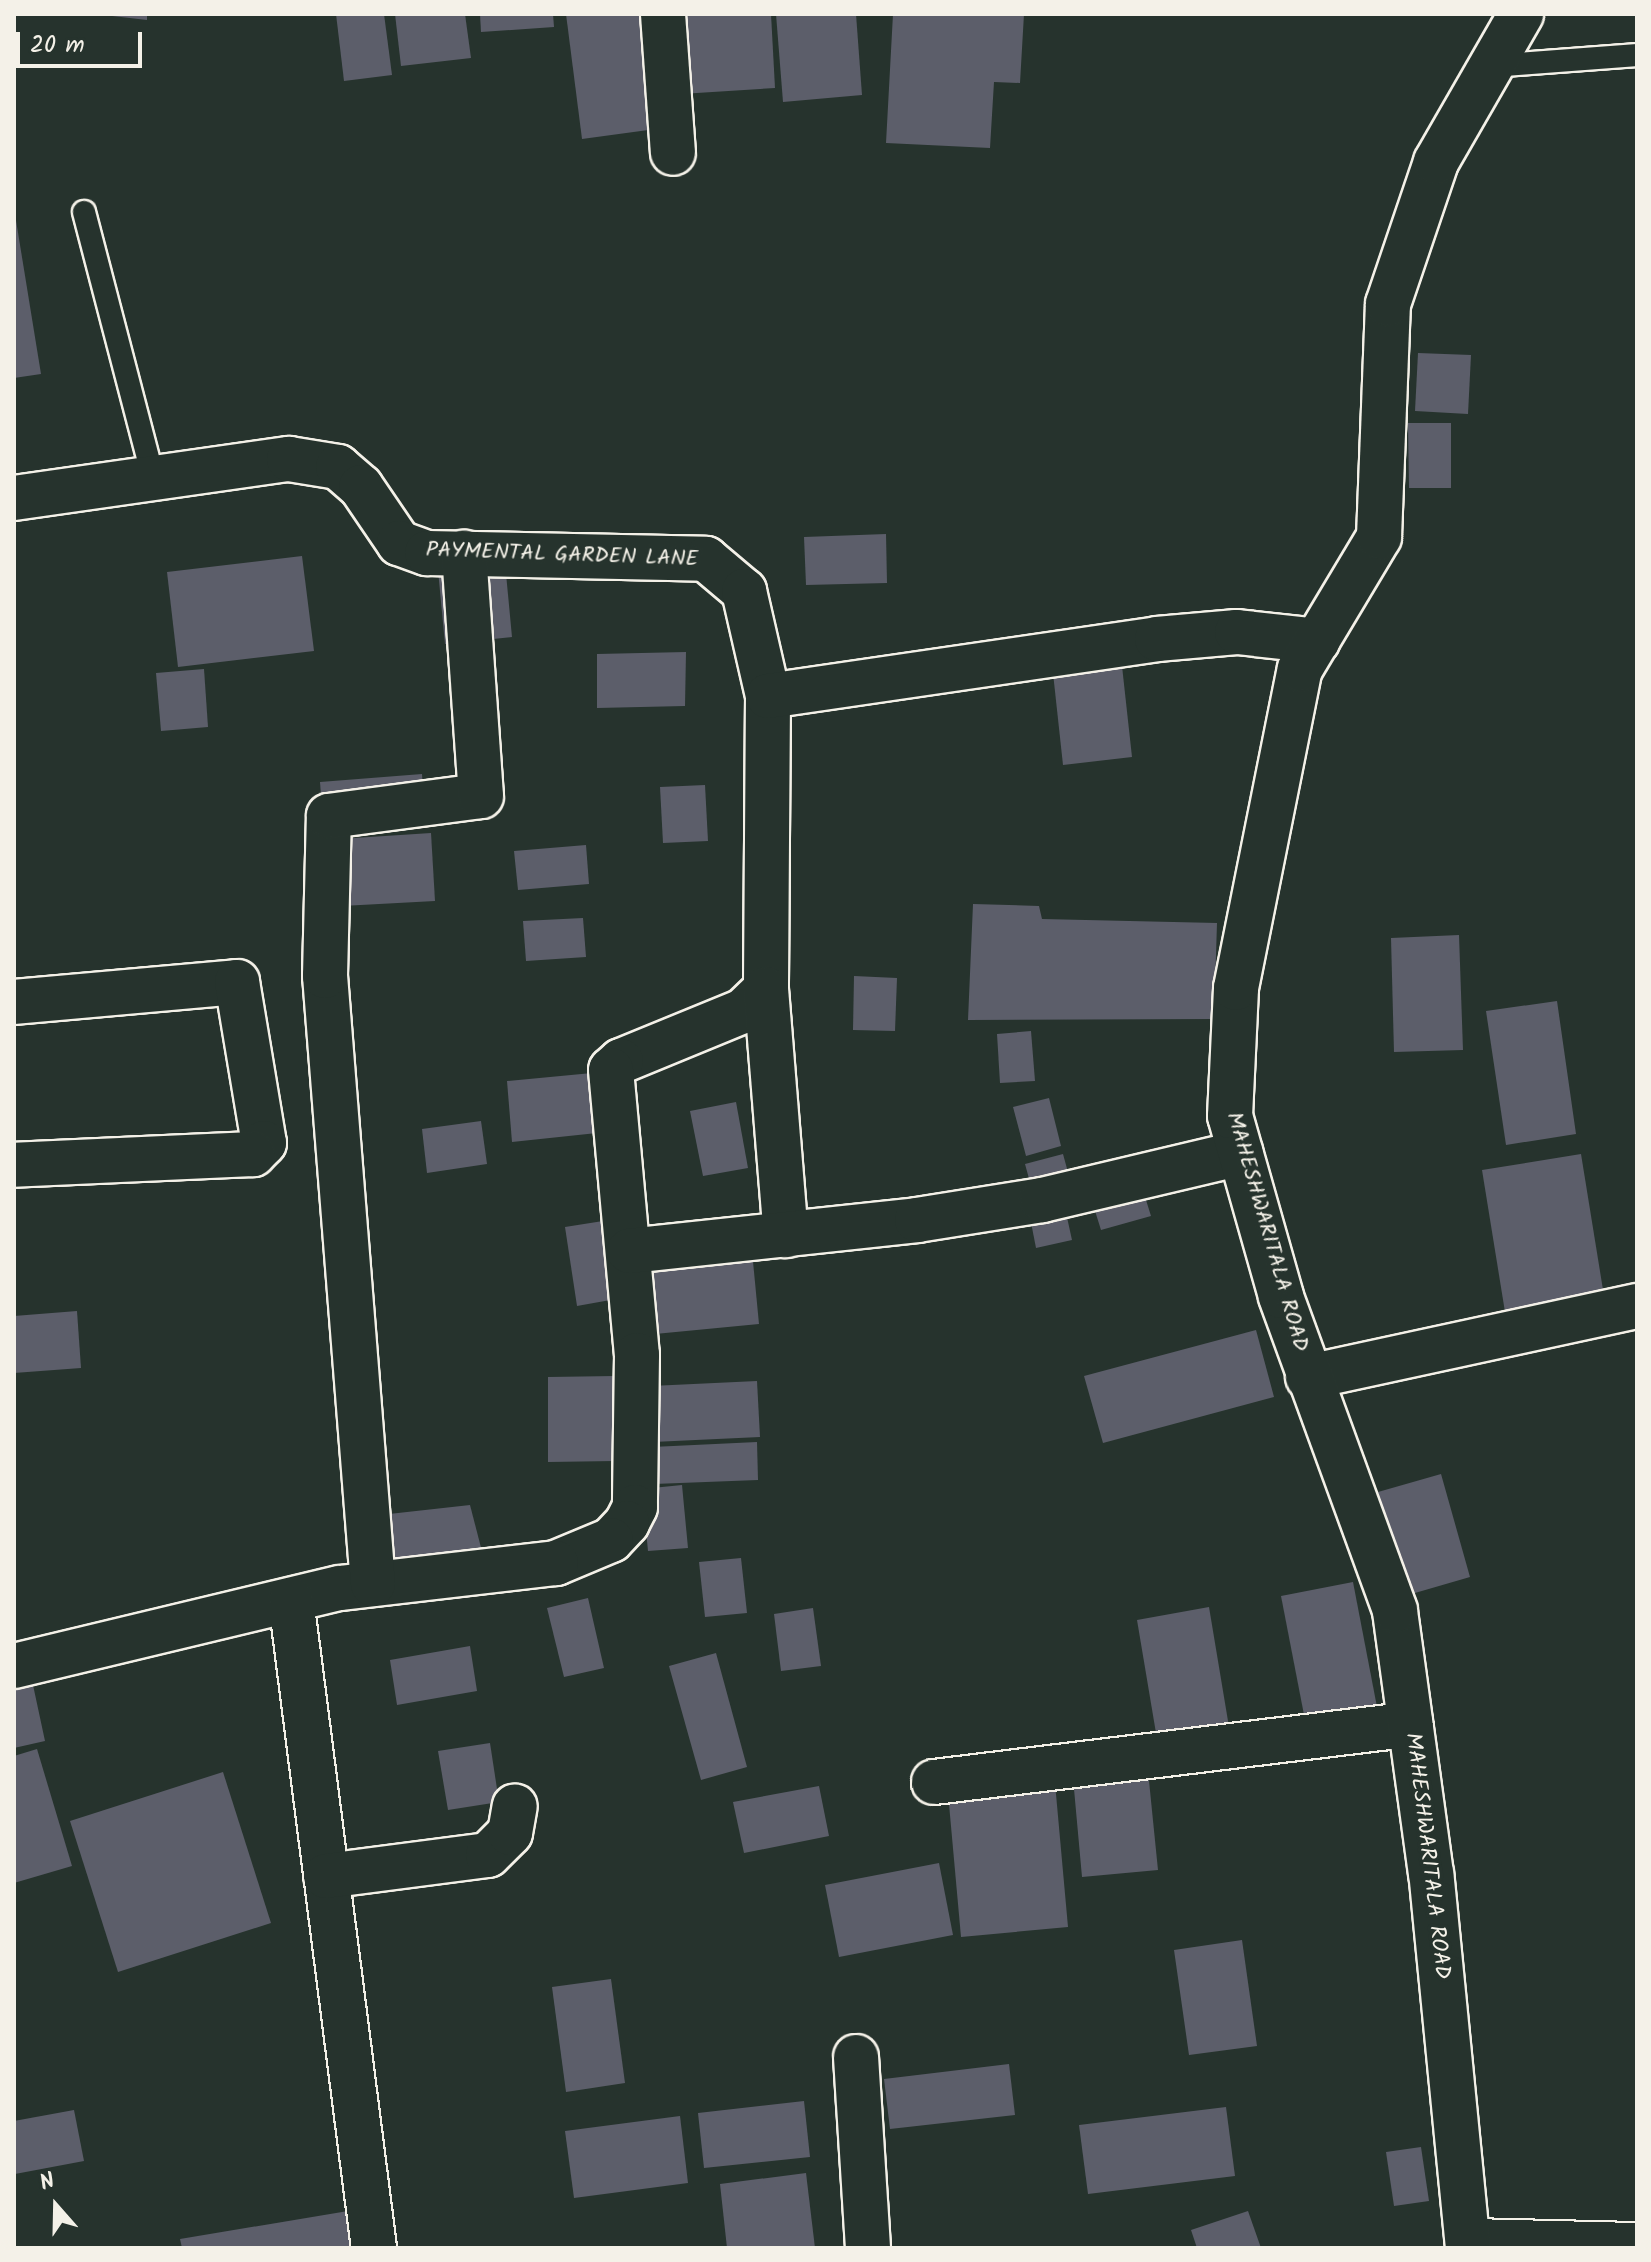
<!DOCTYPE html>
<html>
<head>
<meta charset="utf-8">
<style>
	body { margin:0 }
	#map { position:relative; width:1651px; height:2262px; overflow:hidden; background:#26332d; font-family:Kalam,sans-serif }
	div>[style] { position:absolute }
	.building>* { inset:0; background:#5c5e6a }
	.roads { filter:drop-shadow(2px 0 #f4f1e8) drop-shadow(-2px 0 #f4f1e8) drop-shadow(0 2px #f4f1e8) drop-shadow(0 -2px #f4f1e8) }
	.lane>* { height:22px; margin:-11px; padding:0 11px; transform-origin:11px; border-radius:11px; background:#26332d }
	.street>* { height:44px; margin:-22px; padding:0 22px; transform-origin:22px; border-radius:22px; background:#26332d }
	.secondary>* { height:44px; margin:-22px; padding:0 22px; transform-origin:22px; border-radius:22px; background:#26332d }
	span { translate:-50% -50%; white-space:nowrap; text-align:center; line-height:1.15; -webkit-text-stroke:7px #26332d; paint-order:stroke }
	.street-label { font-size:22px; color:#f4f1e8 }
	.frame { position:absolute; inset:0; border:16px solid #f4f1e8; pointer-events:none }
	.north { position:absolute; left:16px; top:2166px; width:80px; height:80px; -webkit-text-stroke:6px #26332d; paint-order:stroke; rotate:340deg; font-size:22px; font-weight:700; line-height:32px; text-align:center; color:#f4f1e8 }
	.north::after { content:''; display:block; margin:auto; width:28px; height:36px; background:#f4f1e8; clip-path:polygon(50% 0,100% 100%,50% 72%,0 100%) }
	.scale { position:absolute; left:16px; top:32px; width:126px; height:36px; box-sizing:border-box; border:4px solid #f4f1e8; border-top:0; padding-left:10px; font-size:24px; line-height:28px; white-space:nowrap; color:#f4f1e8; -webkit-text-stroke:6px #26332d; paint-order:stroke }
</style>
</head>
<body>
<div id="map">
	<div class="building">
		<div style="clip-path:polygon(95px 14px,147px 14px,147px 20px)"></div>
		<div style="clip-path:polygon(336px 14px,384px 14px,392px 75px,344px 81px)"></div>
		<div style="clip-path:polygon(395px 14px,465px 14px,471px 58px,401px 66px)"></div>
		<div style="clip-path:polygon(480px 14px,553px 14px,554px 27px,481px 32px)"></div>
		<div style="clip-path:polygon(566px 14px,648px 14px,663px 128px,582px 139px)"></div>
		<div style="clip-path:polygon(676px 14px,771px 14px,775px 88px,681px 94px)"></div>
		<div style="clip-path:polygon(776px 14px,856px 14px,862px 95px,783px 102px)"></div>
		<div style="clip-path:polygon(893px 14px,1024px 14px,1020px 83px,994px 82px,990px 148px,886px 143px)"></div>
		<div style="clip-path:polygon(14px 208px,41px 374px,14px 378px)"></div>
		<div style="clip-path:polygon(1418px 353px,1471px 355px,1468px 414px,1415px 411px)"></div>
		<div style="clip-path:polygon(1408px 423px,1451px 423px,1451px 488px,1409px 488px)"></div>
		<div style="clip-path:polygon(886px 534px,887px 583px,806px 585px,804px 537px)"></div>
		<div style="clip-path:polygon(302px 556px,314px 651px,178px 667px,167px 572px)"></div>
		<div style="clip-path:polygon(505px 563px,512px 637px,445px 644px,438px 570px)"></div>
		<div style="clip-path:polygon(686px 652px,685px 706px,597px 708px,597px 654px)"></div>
		<div style="clip-path:polygon(1122px 666px,1132px 757px,1063px 765px,1053px 673px)"></div>
		<div style="clip-path:polygon(204px 669px,208px 727px,161px 731px,156px 673px)"></div>
		<div style="clip-path:polygon(422px 774px,425px 827px,324px 835px,320px 782px)"></div>
		<div style="clip-path:polygon(705px 785px,708px 841px,663px 843px,660px 787px)"></div>
		<div style="clip-path:polygon(431px 833px,435px 901px,342px 906px,339px 839px)"></div>
		<div style="clip-path:polygon(586px 845px,589px 884px,518px 890px,514px 851px)"></div>
		<div style="clip-path:polygon(973px 904px,1039px 906px,1042px 919px,1217px 923px,1214px 1019px,968px 1020px)"></div>
		<div style="clip-path:polygon(583px 918px,586px 957px,526px 961px,523px 921px)"></div>
		<div style="clip-path:polygon(1459px 935px,1463px 1050px,1394px 1052px,1391px 938px)"></div>
		<div style="clip-path:polygon(854px 976px,897px 978px,895px 1031px,853px 1030px)"></div>
		<div style="clip-path:polygon(1557px 1001px,1576px 1134px,1506px 1145px,1486px 1011px)"></div>
		<div style="clip-path:polygon(1031px 1031px,1035px 1081px,1000px 1083px,997px 1034px)"></div>
		<div style="clip-path:polygon(592px 1073px,597px 1133px,512px 1142px,507px 1081px)"></div>
		<div style="clip-path:polygon(1049px 1098px,1061px 1146px,1026px 1156px,1013px 1107px)"></div>
		<div style="clip-path:polygon(736px 1102px,748px 1168px,703px 1176px,690px 1111px)"></div>
		<div style="clip-path:polygon(481px 1121px,487px 1164px,427px 1173px,422px 1129px)"></div>
		<div style="clip-path:polygon(1063px 1154px,1072px 1187px,1034px 1197px,1025px 1164px)"></div>
		<div style="clip-path:polygon(1581px 1154px,1604px 1296px,1505px 1312px,1482px 1170px)"></div>
		<div style="clip-path:polygon(1141px 1184px,1151px 1216px,1101px 1230px,1091px 1198px)"></div>
		<div style="clip-path:polygon(1063px 1199px,1072px 1240px,1036px 1248px,1028px 1207px)"></div>
		<div style="clip-path:polygon(603px 1221px,616px 1299px,577px 1306px,565px 1227px)"></div>
		<div style="clip-path:polygon(752px 1251px,759px 1324px,655px 1334px,648px 1262px)"></div>
		<div style="clip-path:polygon(77px 1311px,81px 1368px,14px 1373px,14px 1316px)"></div>
		<div style="clip-path:polygon(1256px 1330px,1274px 1397px,1103px 1443px,1084px 1376px)"></div>
		<div style="clip-path:polygon(615px 1376px,615px 1461px,548px 1462px,548px 1377px)"></div>
		<div style="clip-path:polygon(757px 1381px,760px 1437px,653px 1442px,651px 1386px)"></div>
		<div style="clip-path:polygon(757px 1442px,758px 1480px,654px 1484px,652px 1447px)"></div>
		<div style="clip-path:polygon(1441px 1474px,1470px 1577px,1408px 1595px,1378px 1492px)"></div>
		<div style="clip-path:polygon(682px 1485px,688px 1548px,648px 1551px,642px 1489px)"></div>
		<div style="clip-path:polygon(470px 1505px,485px 1563px,370px 1577px,362px 1517px)"></div>
		<div style="clip-path:polygon(741px 1558px,747px 1613px,705px 1617px,699px 1562px)"></div>
		<div style="clip-path:polygon(1353px 1582px,1377px 1707px,1305px 1720px,1281px 1596px)"></div>
		<div style="clip-path:polygon(588px 1598px,604px 1668px,564px 1677px,547px 1608px)"></div>
		<div style="clip-path:polygon(1209px 1607px,1230px 1733px,1158px 1745px,1137px 1620px)"></div>
		<div style="clip-path:polygon(813px 1608px,821px 1666px,781px 1671px,774px 1614px)"></div>
		<div style="clip-path:polygon(470px 1646px,477px 1691px,397px 1705px,390px 1660px)"></div>
		<div style="clip-path:polygon(716px 1653px,747px 1767px,701px 1780px,669px 1666px)"></div>
		<div style="clip-path:polygon(30px 1671px,45px 1741px,14px 1748px,14px 1675px)"></div>
		<div style="clip-path:polygon(490px 1743px,499px 1802px,448px 1810px,438px 1751px)"></div>
		<div style="clip-path:polygon(37px 1749px,72px 1866px,14px 1883px,14px 1756px)"></div>
		<div style="clip-path:polygon(1148px 1771px,1158px 1870px,1082px 1877px,1073px 1778px)"></div>
		<div style="clip-path:polygon(223px 1772px,271px 1923px,118px 1972px,70px 1821px)"></div>
		<div style="clip-path:polygon(1055px 1783px,1068px 1927px,961px 1937px,948px 1793px)"></div>
		<div style="clip-path:polygon(819px 1786px,829px 1836px,744px 1853px,733px 1802px)"></div>
		<div style="clip-path:polygon(939px 1863px,953px 1935px,839px 1957px,825px 1885px)"></div>
		<div style="clip-path:polygon(1242px 1940px,1257px 2046px,1189px 2055px,1174px 1950px)"></div>
		<div style="clip-path:polygon(611px 1979px,625px 2083px,566px 2092px,552px 1987px)"></div>
		<div style="clip-path:polygon(1009px 2064px,1015px 2115px,890px 2129px,884px 2079px)"></div>
		<div style="clip-path:polygon(804px 2101px,810px 2157px,704px 2168px,698px 2113px)"></div>
		<div style="clip-path:polygon(1226px 2107px,1235px 2176px,1088px 2194px,1079px 2125px)"></div>
		<div style="clip-path:polygon(74px 2110px,84px 2161px,15px 2174px,14px 2121px)"></div>
		<div style="clip-path:polygon(680px 2116px,688px 2183px,574px 2198px,565px 2131px)"></div>
		<div style="clip-path:polygon(1421px 2147px,1429px 2201px,1394px 2206px,1386px 2152px)"></div>
		<div style="clip-path:polygon(806px 2173px,815px 2248px,727px 2248px,720px 2184px)"></div>
		<div style="clip-path:polygon(354px 2210px,361px 2248px,182px 2248px,180px 2239px)"></div>
		<div style="clip-path:polygon(1248px 2211px,1261px 2248px,1197px 2248px,1191px 2230px)"></div>
	</div>
	<div class="roads">
		<div class="lane">
			<div style="left:1492px;top:66px;width:145px;rotate:-4.3deg"></div>
			<div style="left:84px;top:212px;width:277px;rotate:75.4deg"></div>
		</div>
		<div class="street">
			<div style="left:663px;top:14px;width:139px;rotate:85.9deg"></div>
			<div style="left:14px;top:498px;width:278px;rotate:-8.1deg"></div>
			<div style="left:289px;top:459px;width:50px;rotate:9.3deg"></div>
			<div style="left:338px;top:467px;width:30px;rotate:41deg"></div>
			<div style="left:361px;top:487px;width:68px;rotate:55.8deg"></div>
			<div style="left:399px;top:543px;width:30px;rotate:20deg"></div>
			<div style="left:427px;top:553px;width:279px;rotate:1.2deg"></div>
			<div style="left:706px;top:559px;width:50px;rotate:40.1deg"></div>
			<div style="left:744px;top:591px;width:108px;rotate:77.1deg"></div>
			<div style="left:768px;top:696px;width:293px;rotate:90.4deg"></div>
			<div style="left:766px;top:989px;width:32px;rotate:136deg"></div>
			<div style="left:743px;top:1011px;width:132px;rotate:157.7deg"></div>
			<div style="left:621px;top:1061px;width:13px;rotate:138deg"></div>
			<div style="left:611px;top:1070px;width:286px;rotate:84.8deg"></div>
			<div style="left:637px;top:1355px;width:152px;rotate:90.8deg"></div>
			<div style="left:635px;top:1507px;width:18px;rotate:117deg"></div>
			<div style="left:627px;top:1523px;width:23px;rotate:133deg"></div>
			<div style="left:611px;top:1540px;width:60px;rotate:157.3deg"></div>
			<div style="left:556px;top:1563px;width:218px;rotate:173.4deg"></div>
			<div style="left:339px;top:1588px;width:334px;rotate:166.5deg"></div>
			<div style="left:768px;top:696px;width:393px;rotate:-8.3deg"></div>
			<div style="left:1157px;top:639px;width:80px;rotate:-5deg"></div>
			<div style="left:1237px;top:632px;width:81px;rotate:6.3deg"></div>
			<div style="left:766px;top:989px;width:247px;rotate:85.4deg"></div>
			<div style="left:14px;top:1002px;width:224px;rotate:-5.1deg"></div>
			<div style="left:237px;top:982px;width:163px;rotate:80.5deg"></div>
			<div style="left:264px;top:1143px;width:16px;rotate:135deg"></div>
			<div style="left:253px;top:1154px;width:239px;rotate:177.4deg"></div>
			<div style="left:629px;top:1251px;width:290px;rotate:-6.1deg"></div>
			<div style="left:917px;top:1220px;width:127px;rotate:-9.1deg"></div>
			<div style="left:1042px;top:1200px;width:204px;rotate:-13.3deg"></div>
			<div style="left:1308px;top:1377px;width:337px;rotate:-12.2deg"></div>
			<div style="left:373px;top:1584px;width:610px;rotate:-94.51deg"></div>
			<div style="left:325px;top:976px;width:160px;rotate:-88.6deg"></div>
			<div style="left:329px;top:816px;width:153px;rotate:-7.5deg"></div>
			<div style="left:481px;top:796px;width:244px;rotate:-94deg"></div>
			<div style="left:291px;top:1600px;width:653px;rotate:82.7deg"></div>
			<div style="left:934px;top:1782px;width:480px;rotate:-6.9deg"></div>
			<div style="left:326px;top:1876px;width:163px;rotate:-7.4deg"></div>
			<div style="left:488px;top:1855px;width:31px;rotate:-45deg"></div>
			<div style="left:510px;top:1833px;width:27px;rotate:-80deg"></div>
			<div style="left:856px;top:2057px;width:191px;rotate:86.4deg"></div>
			<div style="left:1471px;top:2241px;width:166px;rotate:1.4deg"></div>
		</div>
		<div class="secondary">
			<div style="left:1468px;top:2248px;width:376px;rotate:-95.6deg"></div>
			<div style="left:1431px;top:1874px;width:266px;rotate:-97.8deg"></div>
			<div style="left:1395px;top:1610px;width:334px;rotate:-110deg"></div>
			<div style="left:1281px;top:1296px;width:187px;rotate:-105.8deg"></div>
			<div style="left:1230px;top:1116px;width:128px;rotate:-87.3deg"></div>
			<div style="left:1236px;top:988px;width:325px;rotate:-78.7deg"></div>
			<div style="left:1300px;top:669px;width:154px;rotate:-59.1deg"></div>
			<div style="left:1379px;top:537px;width:233px;rotate:-87.8deg"></div>
			<div style="left:1388px;top:304px;width:150px;rotate:-71.3deg"></div>
			<div style="left:1436px;top:162px;width:171px;rotate:-60.1deg"></div>
		</div>
	</div>
	<div class="street-label">
		<span style="left:562px;top:555px;rotate:2deg">PAYMENTAL GARDEN LANE</span>
		<span style="left:1267px;top:1232px;rotate:74deg">MAHESHWARITALA ROAD</span>
		<span style="left:1427px;top:1856px;rotate:83deg">MAHESHWARITALA ROAD</span>
	</div>
	<div class="frame"></div>
	<div class="north">N</div>
	<div class="scale">20 m</div>
</div>
</body>
</html>
